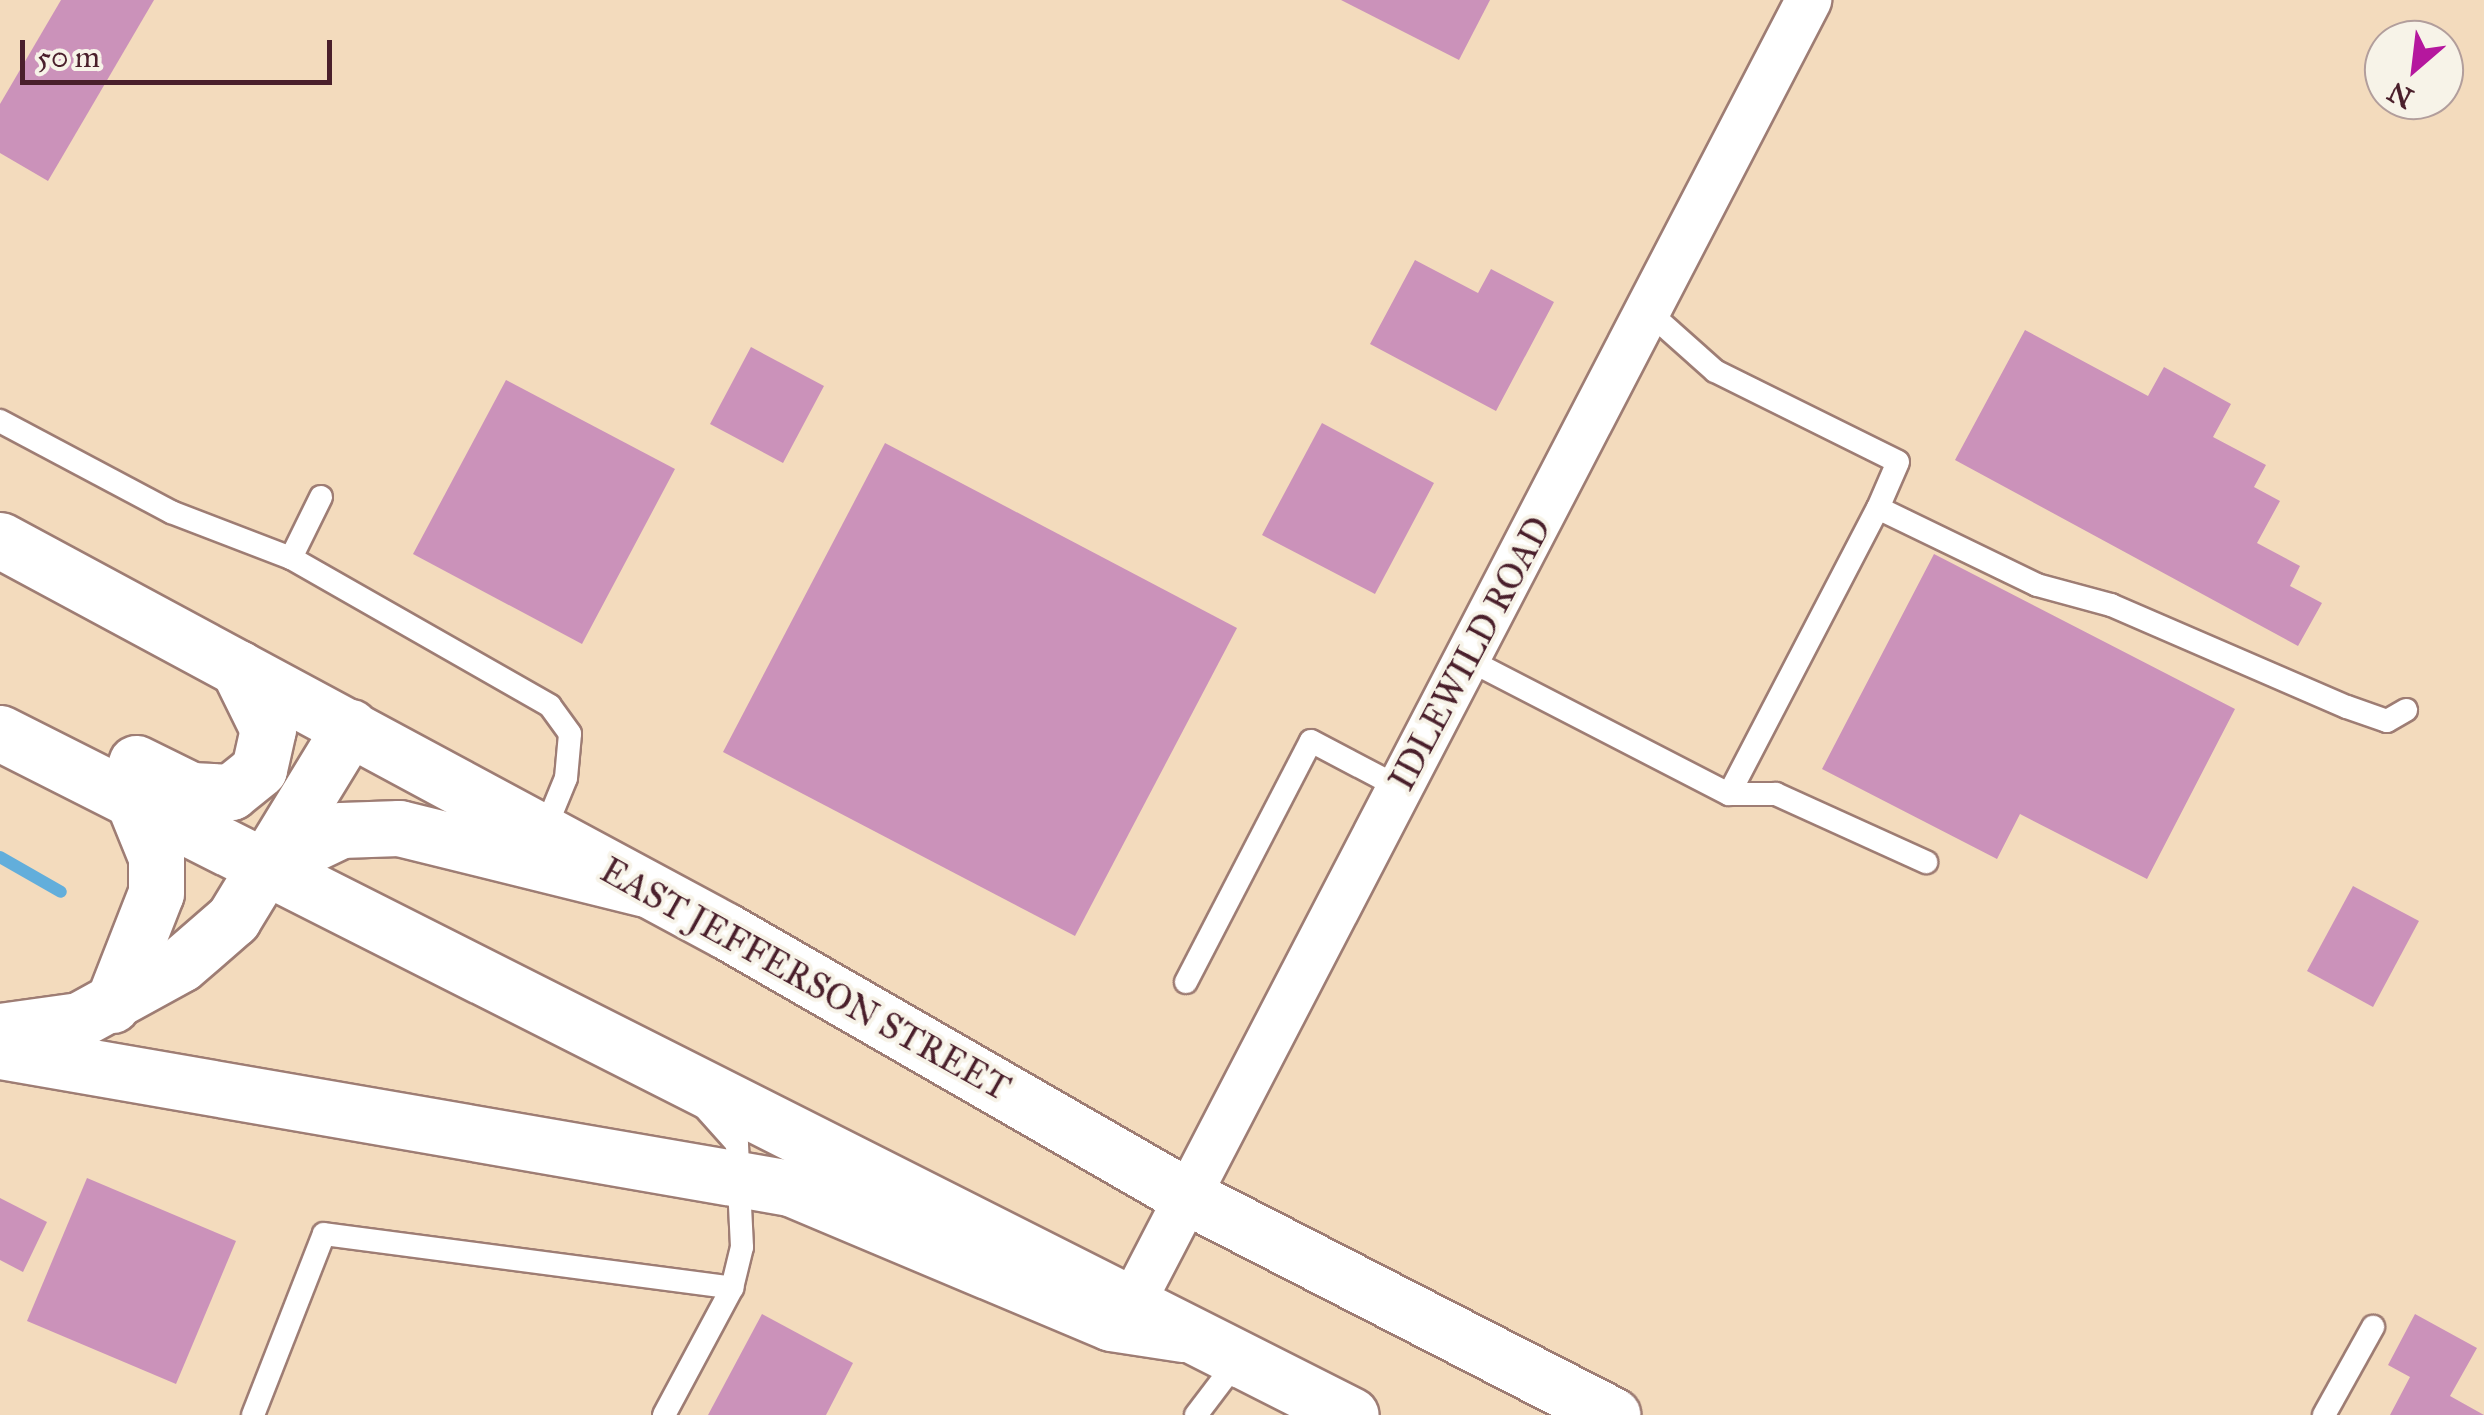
<!DOCTYPE html>
<html>
<head>
<meta charset="utf-8">
<style>
	body { margin:0 }
	#map { position:relative; width:2484px; height:1415px; overflow:hidden; background:#f3dbbd; font-family:"IM FELL Great Primer",serif }
	div>[style] { position:absolute }
	.stream>* { height:12px; margin:-6px; padding:0 6px; transform-origin:6px; border-radius:6px; background:#62aedb }
	.building>* { inset:0; background:#cb92ba }
	.roads { filter:drop-shadow(2px 0 #9e7d74) drop-shadow(-2px 0 #9e7d74) drop-shadow(0 2px #9e7d74) drop-shadow(0 -2px #9e7d74) }
	.lane>* { height:22px; margin:-11px; padding:0 11px; transform-origin:11px; border-radius:11px; background:#fff }
	.street>* { height:45px; margin:-22.5px; padding:0 22.5px; transform-origin:22.5px; border-radius:22.5px; background:#fff }
	.secondary>* { height:55px; margin:-27.5px; padding:0 27.5px; transform-origin:27.5px; border-radius:27.5px; background:#fff }
	.primary>* { height:55px; margin:-27.5px; padding:0 27.5px; transform-origin:27.5px; border-radius:27.5px; background:#fff }
	span { translate:-50% -50%; white-space:nowrap; text-align:center; line-height:1.15; -webkit-text-stroke:8px #f7f3e8; paint-order:stroke }
	.street-label { font-size:35px; color:#4a1f2b }
	.north { position:absolute; left:2364px; top:20px; width:100px; height:100px; box-sizing:border-box; background:#f7f3e8; border:2px solid #b29e9c; border-radius:50%; rotate:208deg; font-size:28px; font-weight:700; line-height:40px; text-align:center; color:#4a1f2b }
	.north::after { content:''; display:block; margin:auto; width:35px; height:45px; background:#b5179e; clip-path:polygon(50% 0,100% 100%,50% 72%,0 100%) }
	.scale { position:absolute; left:20px; top:40px; width:312px; height:45px; box-sizing:border-box; border:5px solid #4a1f2b; border-top:0; padding-left:12px; font-size:30px; line-height:35px; white-space:nowrap; color:#4a1f2b; -webkit-text-stroke:8px #f7f3e8; paint-order:stroke }
</style>
</head>
<body>
<div id="map">
	<div class="stream">
		<div style="left:0;top:857px;width:70px;rotate:29.8deg"></div>
	</div>
	<div class="building">
		<div style="clip-path:polygon(61px 0,154px 0,48px 181px,0 153px,0 104px)"></div>
		<div style="clip-path:polygon(1341px 0,1490px 0,1459px 60px)"></div>
		<div style="clip-path:polygon(1415px 260px,1478px 293px,1491px 269px,1554px 302px,1496px 411px,1370px 344px)"></div>
		<div style="clip-path:polygon(2025px 330px,2148px 396px,2164px 367px,2231px 404px,2213px 437px,2266px 465px,2254px 487px,2280px 501px,2257px 543px,2300px 566px,2290px 586px,2322px 603px,2298px 646px,1955px 460px)"></div>
		<div style="clip-path:polygon(751px 347px,824px 386px,783px 463px,710px 424px)"></div>
		<div style="clip-path:polygon(506px 380px,675px 469px,582px 644px,413px 554px)"></div>
		<div style="clip-path:polygon(1322px 423px,1434px 483px,1375px 594px,1262px 535px)"></div>
		<div style="clip-path:polygon(885px 443px,1237px 628px,1075px 936px,723px 752px)"></div>
		<div style="clip-path:polygon(1934px 554px,2235px 709px,2147px 879px,2020px 814px,1997px 859px,1822px 769px)"></div>
		<div style="clip-path:polygon(2353px 886px,2419px 921px,2373px 1007px,2307px 971px)"></div>
		<div style="clip-path:polygon(87px 1178px,236px 1241px,176px 1384px,27px 1321px)"></div>
		<div style="clip-path:polygon(0 1198px,47px 1222px,23px 1272px,0 1260px)"></div>
		<div style="clip-path:polygon(762px 1314px,853px 1363px,826px 1415px,708px 1415px)"></div>
		<div style="clip-path:polygon(2415px 1314px,2477px 1348px,2450px 1396px,2484px 1415px,2390px 1415px,2410px 1377px,2388px 1365px)"></div>
	</div>
	<div class="roads">
		<div class="lane">
			<div style="left:1650px;top:313px;width:87px;rotate:41.7deg"></div>
			<div style="left:1715px;top:371px;width:204px;rotate:26.4deg"></div>
			<div style="left:1898px;top:462px;width:50px;rotate:113.5deg"></div>
			<div style="left:0;top:421px;width:194px;rotate:28deg"></div>
			<div style="left:171px;top:512px;width:129px;rotate:21deg"></div>
			<div style="left:321px;top:497px;width:68px;rotate:116.2deg"></div>
			<div style="left:291px;top:558px;width:298px;rotate:29.7deg"></div>
			<div style="left:550px;top:706px;width:34px;rotate:54deg"></div>
			<div style="left:570px;top:734px;width:44px;rotate:95.2deg"></div>
			<div style="left:566px;top:778px;width:61px;rotate:112.3deg"></div>
			<div style="left:1469px;top:660px;width:292px;rotate:27.3deg"></div>
			<div style="left:1729px;top:794px;width:322px;rotate:-62.5deg"></div>
			<div style="left:1878px;top:508px;width:177px;rotate:25.8deg"></div>
			<div style="left:2037px;top:585px;width:77px;rotate:15.1deg"></div>
			<div style="left:2111px;top:605px;width:257px;rotate:23.4deg"></div>
			<div style="left:2347px;top:707px;width:42px;rotate:19.3deg"></div>
			<div style="left:2387px;top:721px;width:22px;rotate:-30deg"></div>
			<div style="left:1729px;top:794px;width:47px"></div>
			<div style="left:1776px;top:794px;width:165px;rotate:24.4deg"></div>
			<div style="left:1186px;top:982px;width:271px;rotate:-62.6deg"></div>
			<div style="left:1311px;top:741px;width:101px;rotate:27.8deg"></div>
			<div style="left:253px;top:1415px;width:194px;rotate:-68.6deg"></div>
			<div style="left:324px;top:1234px;width:412px;rotate:7.5deg"></div>
			<div style="left:664px;top:1415px;width:144px;rotate:-61.8deg"></div>
			<div style="left:732px;top:1288px;width:42px;rotate:-76.3deg"></div>
			<div style="left:742px;top:1247px;width:103px;rotate:-92.8deg"></div>
			<div style="left:737px;top:1144px;width:51px;rotate:-131.8deg"></div>
			<div style="left:1196px;top:1415px;width:68px;rotate:-52.8deg"></div>
			<div style="left:2324px;top:1415px;width:101px;rotate:-60.9deg"></div>
		</div>
		<div class="street">
			<div style="left:1130px;top:1306px;width:1472px;rotate:-62.56deg"></div>
		</div>
		<div class="secondary">
			<div style="left:0;top:540px;width:825px;rotate:28.31deg"></div>
			<div style="left:726px;top:931px;width:535px;rotate:29.92deg"></div>
			<div style="left:1190px;top:1198px;width:475px;rotate:27.2deg"></div>
			<div style="left:0;top:733px;width:1513px;rotate:26.79deg"></div>
			<div style="left:136px;top:763px;width:61px;rotate:26.1deg"></div>
			<div style="left:191px;top:790px;width:40px;rotate:2.9deg"></div>
			<div style="left:231px;top:792px;width:36px;rotate:-39deg"></div>
			<div style="left:259px;top:769px;width:41px;rotate:-77.3deg"></div>
			<div style="left:268px;top:729px;width:68px;rotate:-116.2deg"></div>
		</div>
		<div class="primary">
			<div style="left:268px;top:865px;width:81px;rotate:-25.6deg"></div>
			<div style="left:341px;top:830px;width:58px;rotate:-2deg"></div>
			<div style="left:399px;top:828px;width:253px;rotate:13.9deg"></div>
			<div style="left:112px;top:1005px;width:120px;rotate:-68.6deg"></div>
			<div style="left:156px;top:893px;width:36px;rotate:-90deg"></div>
			<div style="left:156px;top:857px;width:64px;rotate:-112.1deg"></div>
			<div style="left:0;top:1031px;width:80px;rotate:-7.9deg"></div>
			<div style="left:79px;top:1020px;width:116px;rotate:-28.8deg"></div>
			<div style="left:181px;top:964px;width:69px;rotate:-40.9deg"></div>
			<div style="left:233px;top:919px;width:225px;rotate:-58.6deg"></div>
			<div style="left:0;top:1051px;width:802px;rotate:9.84deg"></div>
			<div style="left:790px;top:1188px;width:348px;rotate:22.8deg"></div>
			<div style="left:1111px;top:1323px;width:73px;rotate:8.7deg"></div>
		</div>
	</div>
	<div class="street-label">
		<span style="left:1471px;top:654px;rotate:-62deg">IDLEWILD ROAD</span>
		<span style="left:805px;top:980px;rotate:29deg">EAST JEFFERSON STREET</span>
	</div>
	<div class="north">N</div>
	<div class="scale">50 m</div>
</div>
</body>
</html>
